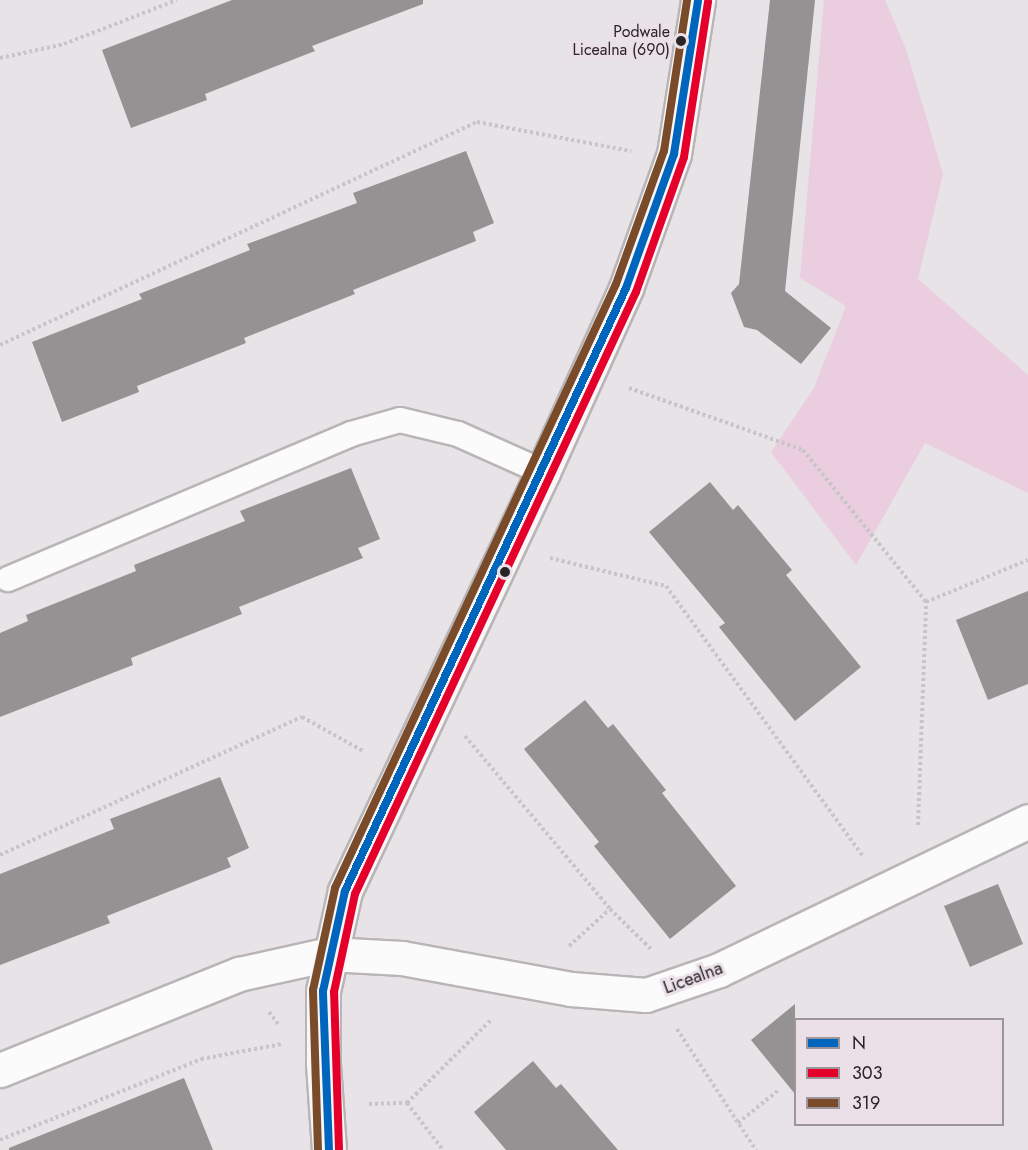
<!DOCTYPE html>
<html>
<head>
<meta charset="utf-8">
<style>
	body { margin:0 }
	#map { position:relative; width:1028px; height:1150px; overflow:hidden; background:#e8e3e6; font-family:Jost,sans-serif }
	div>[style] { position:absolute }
	.green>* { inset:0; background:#eacddf }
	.building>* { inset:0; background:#949292 }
	.path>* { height:4px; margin-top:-2px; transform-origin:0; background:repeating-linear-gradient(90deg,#c7c5c7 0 3px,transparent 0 6px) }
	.roads { filter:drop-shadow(2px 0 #b9b5b7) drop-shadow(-2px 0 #b9b5b7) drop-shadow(0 2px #b9b5b7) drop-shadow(0 -2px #b9b5b7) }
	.lane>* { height:24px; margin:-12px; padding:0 12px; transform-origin:12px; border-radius:12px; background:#fcfbfb }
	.street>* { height:33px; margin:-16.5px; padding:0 16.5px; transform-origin:16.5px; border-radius:16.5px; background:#fcfbfb }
	.secondary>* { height:33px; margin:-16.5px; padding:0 16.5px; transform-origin:16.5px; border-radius:16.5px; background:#f8f6f7 }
	.bus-1>* { height:8px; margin:-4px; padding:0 4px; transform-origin:4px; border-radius:4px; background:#0065bd }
	.bus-2>* { height:8px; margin:-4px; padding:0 4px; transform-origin:4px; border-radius:4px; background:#e4002b }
	.bus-3>* { height:8px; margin:-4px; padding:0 4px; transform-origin:4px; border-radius:4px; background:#7a4b2a }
	.dots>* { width:16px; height:16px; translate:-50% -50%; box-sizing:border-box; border:3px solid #ebe0e7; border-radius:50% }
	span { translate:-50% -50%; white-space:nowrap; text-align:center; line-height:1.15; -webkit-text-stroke:6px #ebe0e7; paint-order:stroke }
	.bus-label { font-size:16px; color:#292527 }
	.right { translate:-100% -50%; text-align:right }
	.street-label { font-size:18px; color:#292527 }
	.legend { position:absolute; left:794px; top:1018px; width:210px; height:108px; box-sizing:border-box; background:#ebe0e7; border:2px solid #9d959a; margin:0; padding:8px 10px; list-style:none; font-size:18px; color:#292527 }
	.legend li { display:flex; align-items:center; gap:12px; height:30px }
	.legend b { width:30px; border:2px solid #9d959a }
</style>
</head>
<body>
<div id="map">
	<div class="green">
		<div style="clip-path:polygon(824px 0,885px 0,906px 49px,943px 174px,918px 279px,1028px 375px,1028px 493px,925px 443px,856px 565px,771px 452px,814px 388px,846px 306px,800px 278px)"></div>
	</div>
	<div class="building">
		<div style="clip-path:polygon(232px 0,423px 0,423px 4px,312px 46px,315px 51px,205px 94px,207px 100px,131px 128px,102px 50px)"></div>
		<div style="clip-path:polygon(770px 0,815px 0,785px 291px,831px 328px,801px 364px,757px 330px,744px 327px,731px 293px,739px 284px)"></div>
		<div style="clip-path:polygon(466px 151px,494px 223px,473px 232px,476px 241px,353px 290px,355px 294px,244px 338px,246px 343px,137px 386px,139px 392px,62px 422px,32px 342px,142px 299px,139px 294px,250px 250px,247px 244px,357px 203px,353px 193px)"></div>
		<div style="clip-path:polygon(351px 468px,380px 539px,358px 548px,363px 558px,239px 607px,242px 614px,131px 658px,133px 665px,0 717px,0 633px,28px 621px,26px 615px,136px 571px,134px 565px,245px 521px,240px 511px)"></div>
		<div style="clip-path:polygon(710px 482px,733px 510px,738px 505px,792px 570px,786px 575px,861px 667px,795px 721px,719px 627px,725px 623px,649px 532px)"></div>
		<div style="clip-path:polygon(1028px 591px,1028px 684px,988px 700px,956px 620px)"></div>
		<div style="clip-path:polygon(585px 700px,608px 728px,613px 724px,666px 790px,662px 793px,736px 886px,670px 939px,594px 846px,599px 842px,524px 749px)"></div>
		<div style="clip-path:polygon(220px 777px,249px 848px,227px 858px,231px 867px,107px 916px,110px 923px,0 965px,0 874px,114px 829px,110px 819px)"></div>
		<div style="clip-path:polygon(998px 884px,1023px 944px,970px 967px,944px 906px)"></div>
		<div style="clip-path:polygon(795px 1004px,795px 1094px,751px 1040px)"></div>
		<div style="clip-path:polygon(533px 1061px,556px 1088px,561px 1084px,618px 1150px,506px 1150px,474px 1112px)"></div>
		<div style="clip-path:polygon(184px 1078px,213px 1150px,9px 1150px,9px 1148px)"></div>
	</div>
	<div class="path">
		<div style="left:0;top:58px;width:66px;rotate:-12.3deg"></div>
		<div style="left:64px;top:44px;width:121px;rotate:-21.3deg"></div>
		<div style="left:0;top:345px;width:527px;rotate:-25.06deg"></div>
		<div style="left:477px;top:122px;width:157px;rotate:10.7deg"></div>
		<div style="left:629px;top:388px;width:185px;rotate:19.6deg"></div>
		<div style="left:803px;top:450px;width:196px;rotate:51deg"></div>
		<div style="left:550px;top:558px;width:119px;rotate:13.6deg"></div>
		<div style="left:666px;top:586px;width:333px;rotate:53.9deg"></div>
		<div style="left:465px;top:736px;width:226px;rotate:50deg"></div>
		<div style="left:610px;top:909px;width:57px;rotate:44.3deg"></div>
		<div style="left:918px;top:825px;width:223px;rotate:-87.9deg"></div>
		<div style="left:926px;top:602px;width:110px;rotate:-22.4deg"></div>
		<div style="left:0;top:855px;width:332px;rotate:-24.6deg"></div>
		<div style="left:302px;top:717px;width:72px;rotate:29.1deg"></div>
		<div style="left:569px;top:946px;width:55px;rotate:-42.1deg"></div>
		<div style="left:269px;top:1012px;width:15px;rotate:53deg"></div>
		<div style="left:677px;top:1029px;width:145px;rotate:56.9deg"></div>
		<div style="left:407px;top:1103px;width:120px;rotate:-44.7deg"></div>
		<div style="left:369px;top:1104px;width:38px;rotate:-2deg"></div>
		<div style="left:407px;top:1103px;width:59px;rotate:52.5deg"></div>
		<div style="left:738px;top:1123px;width:54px;rotate:-39deg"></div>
		<div style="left:0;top:1140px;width:217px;rotate:-21.9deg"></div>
		<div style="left:201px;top:1059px;width:82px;rotate:-10.5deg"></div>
	</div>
	<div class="roads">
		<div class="lane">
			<div style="left:8px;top:579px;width:372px;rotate:-22.9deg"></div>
			<div style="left:351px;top:434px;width:51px;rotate:-15.9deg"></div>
			<div style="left:400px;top:420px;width:60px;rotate:13.6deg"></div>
			<div style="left:458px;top:434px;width:93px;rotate:24.1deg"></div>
		</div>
		<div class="street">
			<div style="left:0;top:1070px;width:258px;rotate:-21.9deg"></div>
			<div style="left:239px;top:974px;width:92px;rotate:-12.5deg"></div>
			<div style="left:329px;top:954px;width:73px;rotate:3.1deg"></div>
			<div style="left:402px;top:958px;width:172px;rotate:10.4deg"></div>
			<div style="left:571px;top:989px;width:75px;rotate:4.6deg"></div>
			<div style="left:646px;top:995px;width:77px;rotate:-18.9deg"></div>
			<div style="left:719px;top:970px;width:343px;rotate:-25.7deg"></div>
		</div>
		<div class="secondary">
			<div style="left:329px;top:1150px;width:86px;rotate:-94deg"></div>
			<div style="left:323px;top:1064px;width:73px;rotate:-90deg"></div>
			<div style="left:323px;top:991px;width:102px;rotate:-77.6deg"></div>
			<div style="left:345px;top:891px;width:463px;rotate:-64.7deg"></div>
			<div style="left:543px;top:472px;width:202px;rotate:-65.7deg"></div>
			<div style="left:626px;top:288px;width:142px;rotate:-70.3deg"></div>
			<div style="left:674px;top:154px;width:156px;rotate:-81.1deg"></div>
		</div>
	</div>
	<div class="bus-1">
		<div style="left:329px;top:1150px;width:159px;rotate:-92.2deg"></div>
		<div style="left:323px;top:991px;width:102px;rotate:-77.6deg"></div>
		<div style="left:345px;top:891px;width:665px;rotate:-65.01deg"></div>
		<div style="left:626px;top:288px;width:142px;rotate:-70.3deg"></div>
		<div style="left:674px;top:154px;width:156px;rotate:-81.1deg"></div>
	</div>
	<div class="bus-2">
		<div style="left:339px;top:1149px;width:157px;rotate:-91.8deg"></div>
		<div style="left:334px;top:992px;width:100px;rotate:-77.9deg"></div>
		<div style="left:355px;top:894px;width:664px;rotate:-64.98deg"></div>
		<div style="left:636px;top:292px;width:143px;rotate:-70.4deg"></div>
		<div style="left:684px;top:157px;width:157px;rotate:-81.2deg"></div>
	</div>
	<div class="bus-3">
		<div style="left:318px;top:1150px;width:160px;rotate:-91.8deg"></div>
		<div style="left:313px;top:990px;width:104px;rotate:-77.8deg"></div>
		<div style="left:335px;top:888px;width:666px;rotate:-65.05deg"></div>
		<div style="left:616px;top:284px;width:141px;rotate:-70.2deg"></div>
		<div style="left:664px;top:151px;width:153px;rotate:-81.3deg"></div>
	</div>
	<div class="dots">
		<div style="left:681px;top:41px;background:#292527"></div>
		<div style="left:505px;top:572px;background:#292527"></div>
	</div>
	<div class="bus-label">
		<span class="right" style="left:670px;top:41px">Podwale<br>Licealna (690)</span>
	</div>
	<div class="street-label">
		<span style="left:693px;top:978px;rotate:-20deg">Licealna</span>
	</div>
	<ul class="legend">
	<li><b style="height:8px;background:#0065bd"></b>N</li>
	<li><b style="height:8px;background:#e4002b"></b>303</li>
	<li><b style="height:8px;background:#7a4b2a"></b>319</li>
	</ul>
</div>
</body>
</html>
